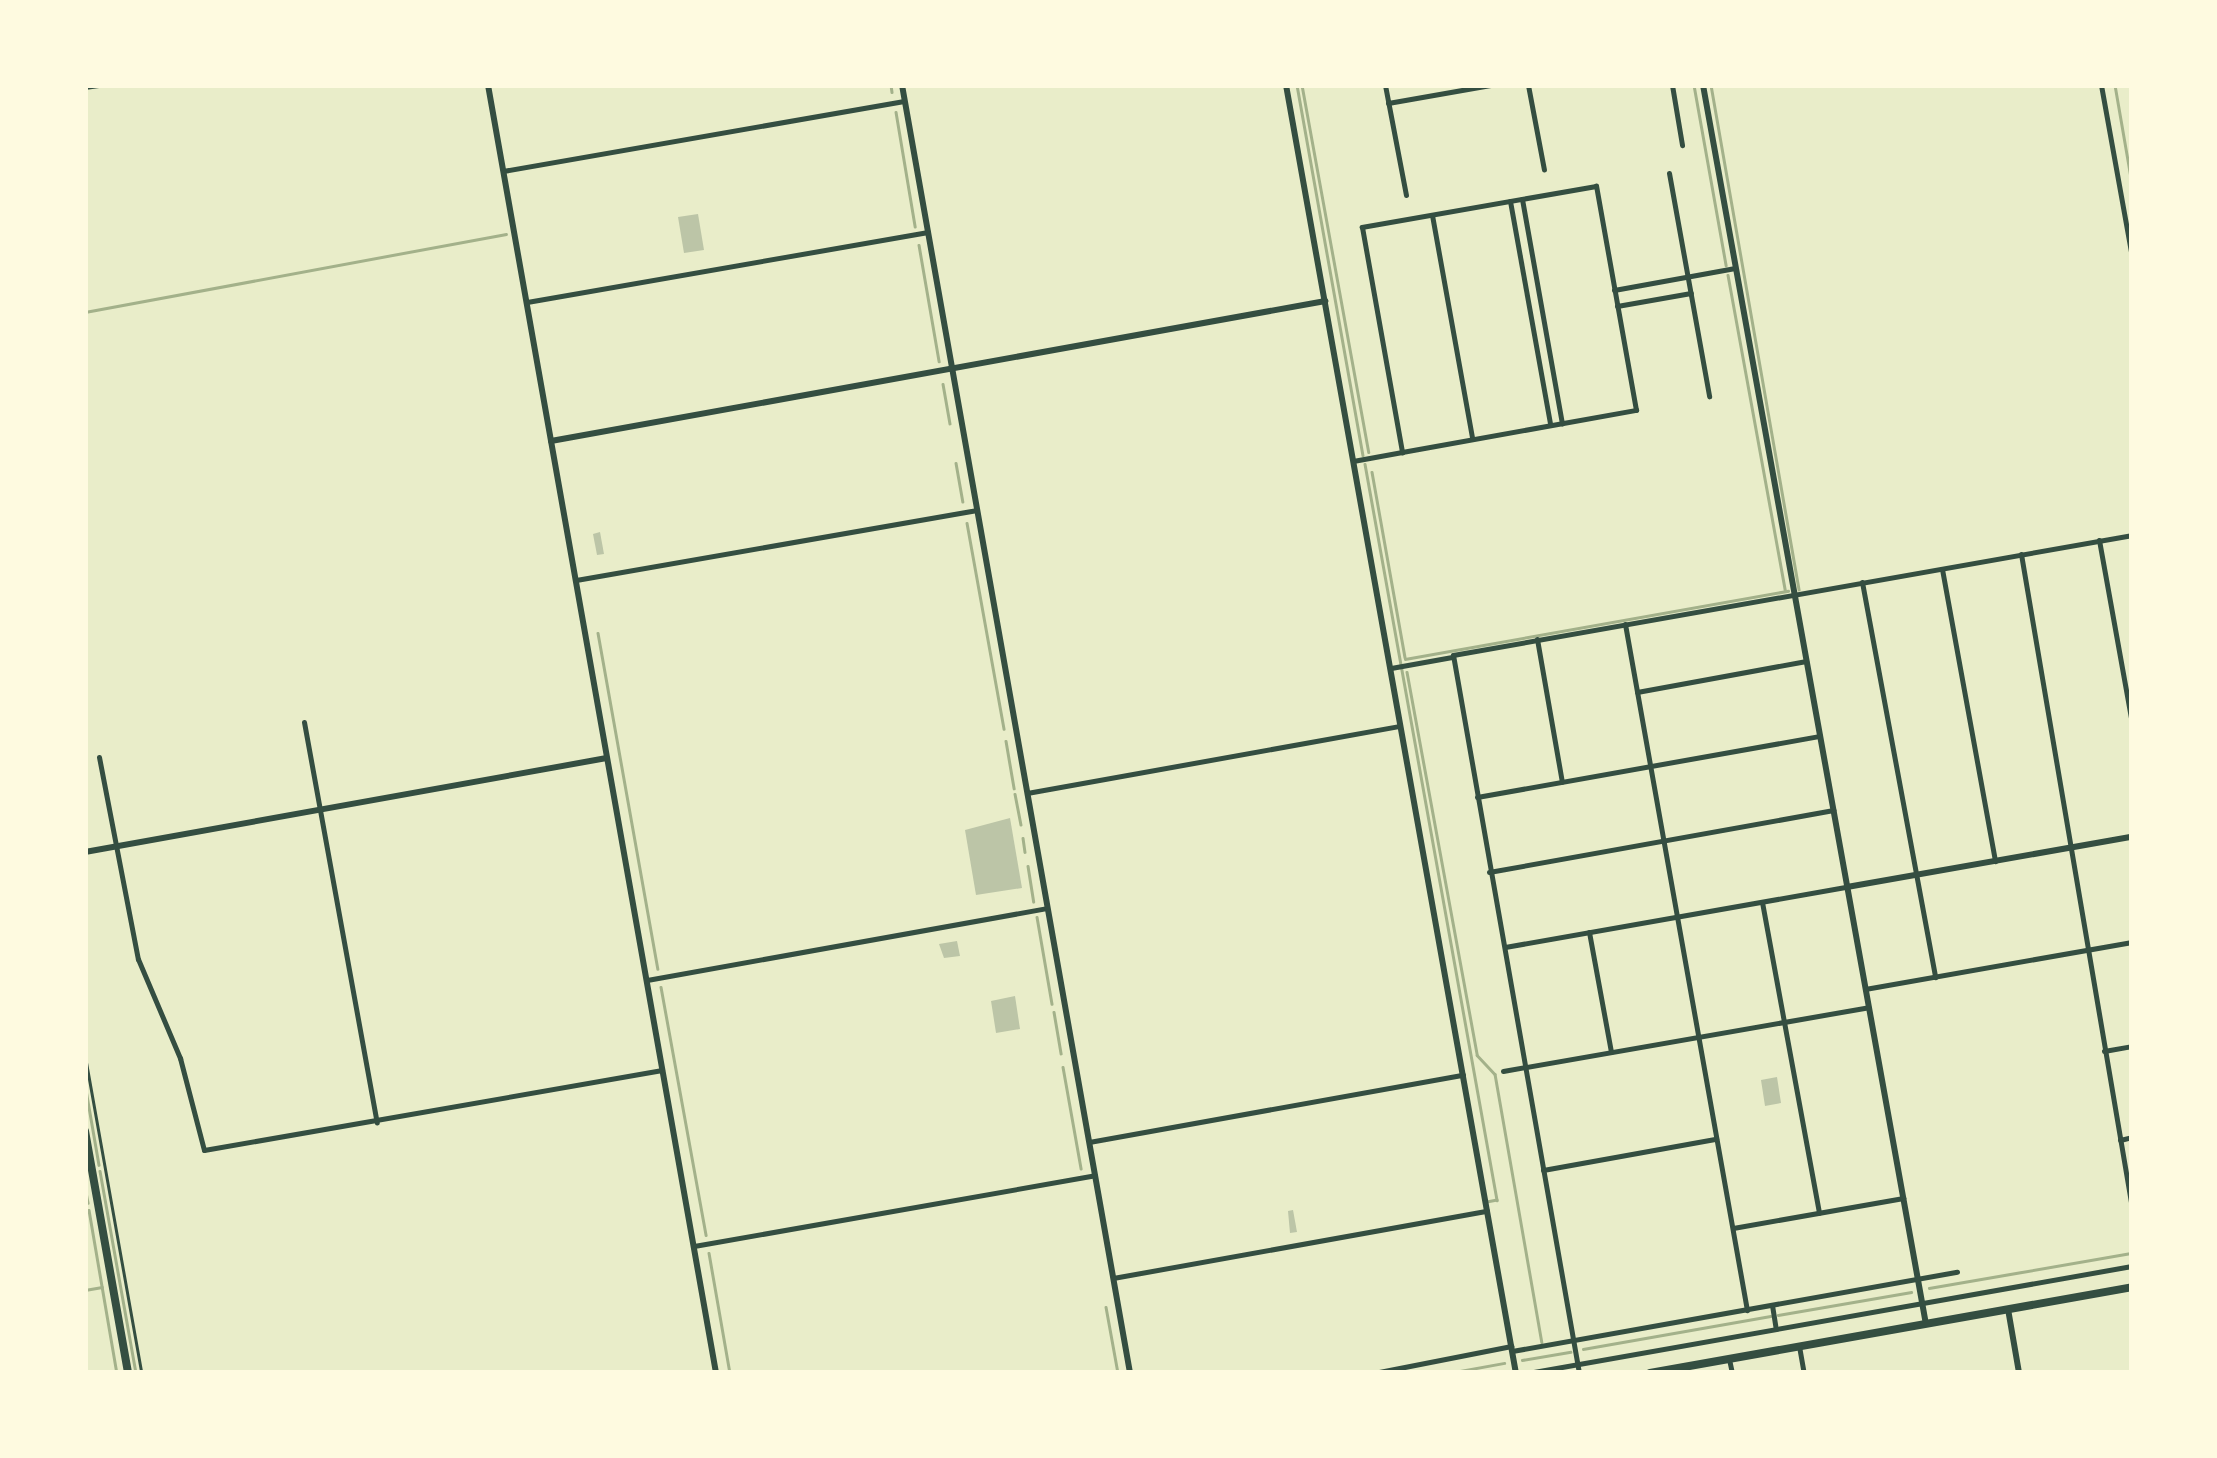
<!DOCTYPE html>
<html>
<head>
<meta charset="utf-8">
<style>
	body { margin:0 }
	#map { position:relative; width:2217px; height:1458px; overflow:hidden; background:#e9edc9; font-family:"Source Serif 4",serif }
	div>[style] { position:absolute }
	.stream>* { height:2.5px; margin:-1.25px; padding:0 1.25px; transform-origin:1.25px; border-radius:1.25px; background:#a3b18a }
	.building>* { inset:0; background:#bcc5a7 }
	.path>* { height:2.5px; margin:-1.25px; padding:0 1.25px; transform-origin:1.25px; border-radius:1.25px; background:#344e41 }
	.minor>* { height:5px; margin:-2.5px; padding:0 2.5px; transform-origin:2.5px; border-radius:2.5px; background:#344e41 }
	.tertiary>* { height:6px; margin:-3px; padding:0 3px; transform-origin:3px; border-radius:3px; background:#344e41 }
	.secondary>* { height:8px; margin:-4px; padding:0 4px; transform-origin:4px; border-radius:4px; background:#344e41 }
	.primary>* { height:8px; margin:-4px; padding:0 4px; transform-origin:4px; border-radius:4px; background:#344e41 }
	span { translate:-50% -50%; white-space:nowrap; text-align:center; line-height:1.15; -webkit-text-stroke:10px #fefae0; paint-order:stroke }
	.frame { position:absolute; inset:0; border:88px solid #fefae0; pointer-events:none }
</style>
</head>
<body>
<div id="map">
	<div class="stream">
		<div style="left:891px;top:85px;width:7px;rotate:82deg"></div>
		<div style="left:1297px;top:85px;width:376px;rotate:79.9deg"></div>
		<div style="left:1302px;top:85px;width:373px;rotate:79.7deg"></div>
		<div style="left:1694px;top:85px;width:183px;rotate:79.9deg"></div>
		<div style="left:1711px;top:85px;width:512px;rotate:80.1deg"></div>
		<div style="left:2115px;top:85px;width:99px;rotate:80.2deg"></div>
		<div style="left:896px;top:112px;width:116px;rotate:80.5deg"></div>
		<div style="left:919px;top:245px;width:118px;rotate:80.2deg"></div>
		<div style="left:1728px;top:275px;width:320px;rotate:79.7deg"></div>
		<div style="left:85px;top:312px;width:428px;rotate:-10.5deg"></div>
		<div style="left:943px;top:384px;width:40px;rotate:80deg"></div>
		<div style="left:956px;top:463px;width:39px;rotate:80deg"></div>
		<div style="left:1365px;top:464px;width:748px;rotate:79.83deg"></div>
		<div style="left:1497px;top:1200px;width:10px;rotate:169deg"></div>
		<div style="left:1372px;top:472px;width:188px;rotate:79.9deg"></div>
		<div style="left:967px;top:523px;width:209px;rotate:79.8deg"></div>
		<div style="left:598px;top:633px;width:341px;rotate:79.9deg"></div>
		<div style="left:1405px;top:659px;width:389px;rotate:-10.1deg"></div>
		<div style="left:1407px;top:672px;width:389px;rotate:79.6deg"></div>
		<div style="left:1477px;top:1055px;width:26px;rotate:47deg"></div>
		<div style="left:1495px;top:1074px;width:272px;rotate:80.1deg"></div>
		<div style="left:1006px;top:741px;width:48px;rotate:80.3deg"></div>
		<div style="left:1015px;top:794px;width:31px;rotate:79deg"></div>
		<div style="left:1023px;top:838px;width:14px;rotate:82deg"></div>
		<div style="left:1028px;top:866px;width:36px;rotate:81deg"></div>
		<div style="left:1037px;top:917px;width:88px;rotate:80.2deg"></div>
		<div style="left:661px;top:987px;width:252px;rotate:79.7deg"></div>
		<div style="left:1054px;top:1012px;width:42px;rotate:80.3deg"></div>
		<div style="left:1063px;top:1067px;width:103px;rotate:79.9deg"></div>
		<div style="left:85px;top:1084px;width:82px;rotate:80.2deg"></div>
		<div style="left:100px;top:1171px;width:205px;rotate:79.9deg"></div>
		<div style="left:85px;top:1187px;width:16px;rotate:79deg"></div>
		<div style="left:89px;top:1210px;width:165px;rotate:80.3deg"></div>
		<div style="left:709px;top:1253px;width:122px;rotate:80.1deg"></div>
		<div style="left:1929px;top:1288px;width:206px;rotate:-9.8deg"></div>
		<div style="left:85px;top:1290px;width:17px;rotate:-10deg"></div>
		<div style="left:1106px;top:1307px;width:67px;rotate:79.7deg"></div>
		<div style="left:1778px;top:1315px;width:135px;rotate:-9.8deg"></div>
		<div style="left:1583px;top:1349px;width:190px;rotate:-10deg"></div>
		<div style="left:1522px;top:1360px;width:49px;rotate:-9.5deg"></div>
		<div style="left:1449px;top:1373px;width:56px;rotate:-10.3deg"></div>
	</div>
	<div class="building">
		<div style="clip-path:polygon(698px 214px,704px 250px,684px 253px,678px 217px)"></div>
		<div style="clip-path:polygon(600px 532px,604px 554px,597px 555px,593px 534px)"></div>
		<div style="clip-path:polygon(1010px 818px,1022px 888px,976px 895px,965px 830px)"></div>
		<div style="clip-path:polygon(957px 941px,960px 956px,944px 958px,939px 944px)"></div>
		<div style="clip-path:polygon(1015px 996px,1020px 1029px,996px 1033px,991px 1001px)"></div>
		<div style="clip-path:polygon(1777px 1077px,1781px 1103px,1765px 1106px,1761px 1080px)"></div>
		<div style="clip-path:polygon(1293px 1210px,1297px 1232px,1290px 1233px,1288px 1211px)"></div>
	</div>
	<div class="path">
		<div style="left:85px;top:1054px;width:324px;rotate:79.9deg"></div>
	</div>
	<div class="minor">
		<div style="left:1385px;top:85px;width:112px;rotate:79.2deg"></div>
		<div style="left:1528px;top:85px;width:86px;rotate:79.3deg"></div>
		<div style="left:1672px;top:85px;width:61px;rotate:80.5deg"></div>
		<div style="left:2101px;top:85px;width:176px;rotate:79.8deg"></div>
		<div style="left:1388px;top:103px;width:104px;rotate:-10deg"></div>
		<div style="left:503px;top:171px;width:407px;rotate:-9.9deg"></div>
		<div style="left:1669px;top:173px;width:227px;rotate:79.8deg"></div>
		<div style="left:1522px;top:199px;width:228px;rotate:79.9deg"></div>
		<div style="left:1510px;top:201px;width:227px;rotate:79.8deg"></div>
		<div style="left:1432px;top:215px;width:227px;rotate:79.8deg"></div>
		<div style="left:1614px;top:290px;width:123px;rotate:-10.3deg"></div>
		<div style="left:527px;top:302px;width:407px;rotate:-9.9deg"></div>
		<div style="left:1617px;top:306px;width:75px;rotate:-10deg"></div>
		<div style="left:1353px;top:461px;width:50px;rotate:-10.4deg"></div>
		<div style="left:1402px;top:452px;width:238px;rotate:-10.2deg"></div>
		<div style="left:1636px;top:410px;width:228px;rotate:-100.1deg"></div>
		<div style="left:1596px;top:186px;width:238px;rotate:170.1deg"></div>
		<div style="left:1362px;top:227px;width:229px;rotate:79.9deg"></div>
		<div style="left:2099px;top:540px;width:187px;rotate:79.8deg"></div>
		<div style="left:2021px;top:554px;width:663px;rotate:80.37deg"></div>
		<div style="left:1942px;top:569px;width:297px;rotate:79.7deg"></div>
		<div style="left:576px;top:580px;width:407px;rotate:-9.9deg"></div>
		<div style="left:1862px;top:582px;width:402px;rotate:79.5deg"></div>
		<div style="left:1625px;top:624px;width:697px;rotate:79.92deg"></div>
		<div style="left:1537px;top:639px;width:145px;rotate:80.1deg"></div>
		<div style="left:1391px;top:668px;width:62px;rotate:-10.2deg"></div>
		<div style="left:1637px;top:692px;width:172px;rotate:-10.4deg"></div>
		<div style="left:304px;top:722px;width:407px;rotate:79.7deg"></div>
		<div style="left:99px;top:757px;width:206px;rotate:79.1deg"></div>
		<div style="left:138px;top:959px;width:108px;rotate:67deg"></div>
		<div style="left:180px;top:1058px;width:95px;rotate:75.4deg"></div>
		<div style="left:204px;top:1150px;width:465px;rotate:-9.9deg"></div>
		<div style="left:1027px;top:793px;width:379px;rotate:-10.2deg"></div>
		<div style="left:1477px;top:797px;width:347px;rotate:-10.1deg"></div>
		<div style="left:1489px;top:872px;width:350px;rotate:-10.2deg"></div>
		<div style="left:1762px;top:902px;width:316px;rotate:79.6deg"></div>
		<div style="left:1589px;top:932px;width:122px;rotate:79.6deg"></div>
		<div style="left:1505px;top:947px;width:347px;rotate:-10deg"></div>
		<div style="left:647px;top:980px;width:406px;rotate:-10.2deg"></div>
		<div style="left:1865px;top:989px;width:271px;rotate:-10deg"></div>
		<div style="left:2104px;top:1051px;width:28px;rotate:-10deg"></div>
		<div style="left:1503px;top:1071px;width:371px;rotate:-9.9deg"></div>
		<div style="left:2120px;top:1140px;width:12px;rotate:-14deg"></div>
		<div style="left:1089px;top:1142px;width:380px;rotate:-10.2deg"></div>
		<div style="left:1543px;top:1170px;width:176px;rotate:-10.2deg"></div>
		<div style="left:1733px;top:1228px;width:173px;rotate:-10deg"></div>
		<div style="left:694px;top:1246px;width:407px;rotate:-10deg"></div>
		<div style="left:1113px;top:1278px;width:380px;rotate:-10.2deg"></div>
		<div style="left:1772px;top:1305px;width:24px;rotate:81deg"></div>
		<div style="left:1799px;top:1346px;width:27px;rotate:80deg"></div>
		<div style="left:1512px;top:1351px;width:452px;rotate:-10.1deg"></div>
		<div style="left:1729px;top:1359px;width:14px;rotate:78deg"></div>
		<div style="left:1374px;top:1373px;width:140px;rotate:-11.1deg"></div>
		<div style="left:1528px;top:1373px;width:613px;rotate:-10.05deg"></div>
		<div style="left:1579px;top:1373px;width:729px;rotate:-99.95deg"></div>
		<div style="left:1453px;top:655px;width:690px;rotate:-10.02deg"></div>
	</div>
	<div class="tertiary">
		<div style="left:488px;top:85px;width:1308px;rotate:79.96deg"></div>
		<div style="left:902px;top:85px;width:1308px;rotate:79.96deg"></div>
		<div style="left:1286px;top:85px;width:1308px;rotate:79.88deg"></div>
		<div style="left:1703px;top:85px;width:1259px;rotate:79.8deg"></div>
		<div style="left:85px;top:87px;width:14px;rotate:-8deg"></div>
		<div style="left:551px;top:441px;width:787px;rotate:-10.25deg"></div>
		<div style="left:85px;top:852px;width:530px;rotate:-10.21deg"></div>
		<div style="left:1847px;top:887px;width:289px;rotate:-10deg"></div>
		<div style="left:2008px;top:1309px;width:65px;rotate:80.2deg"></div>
	</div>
	<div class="secondary">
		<div style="left:85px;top:1131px;width:246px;rotate:79.9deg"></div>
	</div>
	<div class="primary">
		<div style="left:1650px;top:1373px;width:490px;rotate:-10.1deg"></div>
	</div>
	<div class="frame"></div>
</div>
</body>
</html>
